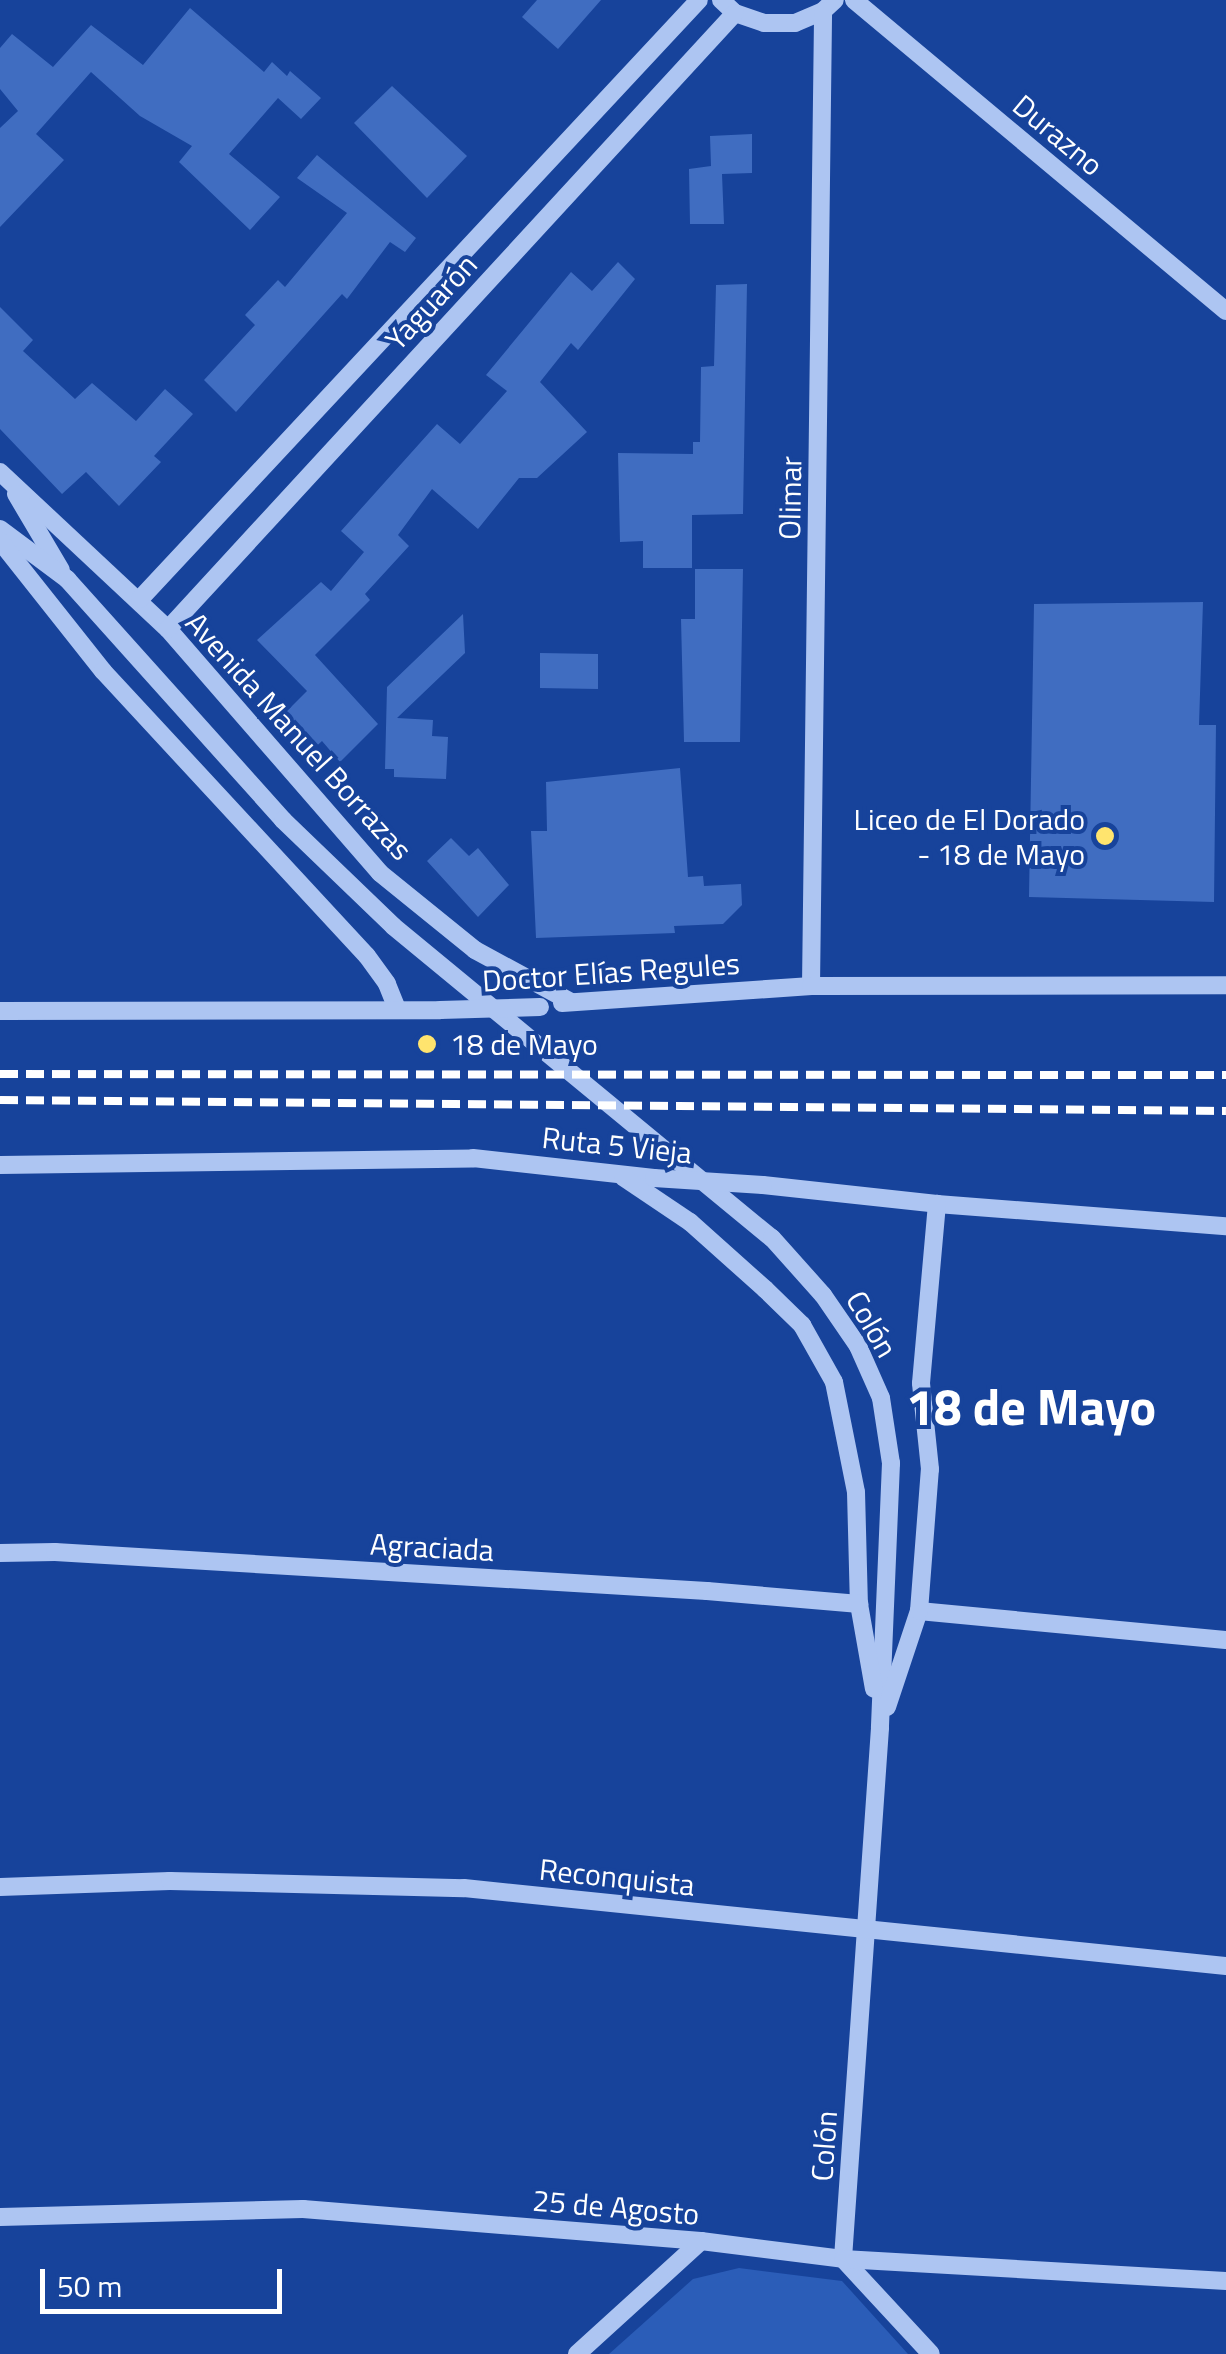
<!DOCTYPE html>
<html>
<head>
<meta charset="utf-8">
<style>
	body { margin:0 }
	#map { position:relative; width:1226px; height:2354px; overflow:hidden; background:#17439b; font-family:"Titillium Web",sans-serif }
	div>[style] { position:absolute }
	.green>* { inset:0; background:#2b5db8 }
	.building>* { inset:0; background:#406dc1 }
	.minor>* { height:18px; margin:-9px; padding:0 9px; transform-origin:9px; border-radius:9px; background:#adc5f2 }
	.rail>* { height:8px; margin-top:-4px; transform-origin:0; background:repeating-linear-gradient(90deg,#fff 0 18px,transparent 0 26px) }
	.minor-bridge>* { height:18px; margin:-9px; padding:0 9px; transform-origin:9px; border-radius:9px; background:#adc5f2 }
	.dots>* { width:28px; height:28px; translate:-50% -50%; box-sizing:border-box; border:5px solid #17439b; border-radius:50% }
	span { translate:-50% -50%; white-space:nowrap; text-align:center; line-height:1.15; -webkit-text-stroke:8px #17439b; paint-order:stroke }
	.street-label { font-size:30px; color:#fff }
	.poi-label { font-size:30px; color:#fff }
	.right { translate:-100% -50%; text-align:right }
	.left { translate:0 -50%; text-align:left }
	.town-label { font-size:50px; color:#fff; font-weight:700 }
	.scale { position:absolute; left:40px; top:2269px; width:242px; height:45px; box-sizing:border-box; border:5px solid #fff; border-top:0; padding-left:12px; font-size:30px; line-height:35px; white-space:nowrap; color:#fff; -webkit-text-stroke:8px #17439b; paint-order:stroke }
</style>
</head>
<body>
<div id="map">
	<div class="green">
		<div style="clip-path:polygon(739px 2268px,842px 2281px,908px 2354px,609px 2354px,693px 2279px)"></div>
	</div>
	<div class="building">
		<div style="clip-path:polygon(537px 0,601px 0,558px 49px,522px 17px)"></div>
		<div style="clip-path:polygon(190px 8px,264px 72px,272px 62px,287px 76px,290px 71px,321px 98px,301px 119px,278px 98px,229px 154px,280px 197px,250px 230px,179px 162px,192px 146px,140px 116px,91px 72px,36px 134px,64px 160px,0 227px,0 128px,18px 111px,0 89px,0 48px,12px 34px,53px 67px,91px 25px,143px 65px)"></div>
		<div style="clip-path:polygon(392px 86px,467px 156px,427px 198px,354px 123px)"></div>
		<div style="clip-path:polygon(752px 134px,752px 173px,722px 174px,724px 224px,690px 224px,689px 169px,711px 166px,710px 136px)"></div>
		<div style="clip-path:polygon(317px 155px,416px 238px,405px 252px,390px 242px,347px 299px,342px 294px,236px 412px,204px 380px,255px 325px,245px 315px,278px 280px,285px 287px,347px 213px,297px 178px)"></div>
		<div style="clip-path:polygon(618px 262px,635px 279px,578px 350px,571px 343px,540px 382px,587px 432px,537px 478px,519px 478px,478px 529px,432px 489px,398px 535px,409px 546px,365px 594px,370px 600px,315px 655px,378px 724px,340px 762px,322px 741px,308px 754px,277px 721px,307px 691px,257px 640px,321px 582px,331px 591px,364px 552px,341px 531px,437px 424px,460px 444px,507px 391px,486px 375px,571px 272px,592px 291px)"></div>
		<div style="clip-path:polygon(747px 284px,743px 514px,692px 515px,692px 568px,643px 568px,643px 541px,620px 542px,618px 453px,693px 454px,693px 442px,700px 442px,701px 367px,714px 366px,716px 285px)"></div>
		<div style="clip-path:polygon(0 307px,33px 340px,23px 351px,75px 399px,92px 383px,136px 421px,165px 389px,193px 414px,154px 456px,161px 462px,119px 506px,86px 472px,62px 494px,0 429px)"></div>
		<div style="clip-path:polygon(695px 569px,743px 569px,740px 742px,684px 742px,681px 619px,695px 619px)"></div>
		<div style="clip-path:polygon(1203px 602px,1199px 725px,1216px 725px,1214px 902px,1029px 897px,1034px 604px)"></div>
		<div style="clip-path:polygon(463px 614px,465px 653px,397px 718px,433px 720px,432px 736px,448px 737px,446px 779px,394px 777px,394px 769px,385px 769px,387px 687px)"></div>
		<div style="clip-path:polygon(540px 653px,598px 654px,598px 689px,540px 688px)"></div>
		<div style="clip-path:polygon(680px 768px,688px 877px,703px 876px,704px 886px,741px 884px,742px 905px,723px 924px,674px 926px,675px 933px,536px 938px,531px 831px,547px 831px,546px 782px)"></div>
		<div style="clip-path:polygon(451px 838px,469px 856px,478px 848px,509px 885px,478px 917px,427px 861px)"></div>
	</div>
	<div class="minor">
		<div style="left:721px;top:0;width:19px;rotate:43deg"></div>
		<div style="left:735px;top:13px;width:31px;rotate:19deg"></div>
		<div style="left:764px;top:23px;width:31px"></div>
		<div style="left:795px;top:23px;width:30px;rotate:-23deg"></div>
		<div style="left:823px;top:11px;width:16px;rotate:-43deg"></div>
		<div style="left:854px;top:0;width:485px;rotate:39.9deg"></div>
		<div style="left:0;top:472px;width:230px;rotate:43.1deg"></div>
		<div style="left:168px;top:629px;width:323px;rotate:49deg"></div>
		<div style="left:380px;top:873px;width:122px;rotate:39deg"></div>
		<div style="left:475px;top:950px;width:109px;rotate:28.4deg"></div>
		<div style="left:16px;top:494px;width:88px;rotate:59.4deg"></div>
		<div style="left:0;top:529px;width:84px;rotate:36.7deg"></div>
		<div style="left:67px;top:579px;width:324px;rotate:48.1deg"></div>
		<div style="left:283px;top:820px;width:153px;rotate:43.9deg"></div>
		<div style="left:393px;top:926px;width:491px;rotate:39.5deg"></div>
		<div style="left:772px;top:1238px;width:76px;rotate:48.2deg"></div>
		<div style="left:823px;top:1295px;width:62px;rotate:55.5deg"></div>
		<div style="left:858px;top:1346px;width:57px;rotate:66.1deg"></div>
		<div style="left:881px;top:1398px;width:66px;rotate:81.3deg"></div>
		<div style="left:891px;top:1463px;width:265px;rotate:92.4deg"></div>
		<div style="left:880px;top:1728px;width:532px;rotate:93.99deg"></div>
		<div style="left:843px;top:2259px;width:129px;rotate:47.2deg"></div>
		<div style="left:0;top:541px;width:166px;rotate:51.6deg"></div>
		<div style="left:103px;top:671px;width:388px;rotate:47.2deg"></div>
		<div style="left:367px;top:956px;width:34px;rotate:54deg"></div>
		<div style="left:387px;top:984px;width:27px;rotate:68deg"></div>
		<div style="left:140px;top:599px;width:819px;rotate:-46.98deg"></div>
		<div style="left:168px;top:629px;width:837px;rotate:-47.37deg"></div>
		<div style="left:811px;top:986px;width:975px;rotate:-89.29deg"></div>
		<div style="left:562px;top:1003px;width:250px;rotate:-3.9deg"></div>
		<div style="left:811px;top:986px;width:415px;rotate:-0.1deg"></div>
		<div style="left:0;top:1011px;width:440px;rotate:-0.1deg"></div>
		<div style="left:0;top:1165px;width:473px;rotate:-0.8deg"></div>
		<div style="left:473px;top:1158px;width:182px;rotate:6.3deg"></div>
		<div style="left:623px;top:1177px;width:81px;rotate:33.9deg"></div>
		<div style="left:690px;top:1222px;width:101px;rotate:41.8deg"></div>
		<div style="left:765px;top:1289px;width:52px;rotate:44.2deg"></div>
		<div style="left:802px;top:1325px;width:65px;rotate:60.7deg"></div>
		<div style="left:834px;top:1382px;width:112px;rotate:78.7deg"></div>
		<div style="left:856px;top:1492px;width:112px;rotate:88.5deg"></div>
		<div style="left:859px;top:1604px;width:86px;rotate:80deg"></div>
		<div style="left:763px;top:1185px;width:175px;rotate:6.2deg"></div>
		<div style="left:937px;top:1204px;width:290px;rotate:4.4deg"></div>
		<div style="left:0;top:1553px;width:55px;rotate:-1deg"></div>
		<div style="left:55px;top:1552px;width:653px;rotate:3.42deg"></div>
		<div style="left:707px;top:1591px;width:153px;rotate:4.9deg"></div>
		<div style="left:919px;top:1611px;width:308px;rotate:5.4deg"></div>
		<div style="left:887px;top:1707px;width:101px;rotate:-71.6deg"></div>
		<div style="left:919px;top:1611px;width:142px;rotate:-85.6deg"></div>
		<div style="left:930px;top:1469px;width:86px;rotate:-96deg"></div>
		<div style="left:921px;top:1383px;width:180px;rotate:-84.9deg"></div>
		<div style="left:0;top:1887px;width:170px;rotate:-2deg"></div>
		<div style="left:170px;top:1881px;width:294px;rotate:1.4deg"></div>
		<div style="left:464px;top:1888px;width:766px;rotate:5.84deg"></div>
		<div style="left:0;top:2217px;width:303px;rotate:-1.5deg"></div>
		<div style="left:303px;top:2209px;width:399px;rotate:4.6deg"></div>
		<div style="left:701px;top:2241px;width:143px;rotate:7.2deg"></div>
		<div style="left:843px;top:2259px;width:384px;rotate:3.3deg"></div>
		<div style="left:577px;top:2354px;width:168px;rotate:-42.3deg"></div>
	</div>
	<div class="rail">
		<div style="left:0;top:1074px;width:1226px;rotate:0.05deg"></div>
		<div style="left:0;top:1100px;width:1226px;rotate:0.51deg"></div>
	</div>
	<div class="minor-bridge">
		<div style="left:440px;top:1010px;width:100px;rotate:-1.7deg"></div>
		<div style="left:654px;top:1178px;width:109px;rotate:3.7deg"></div>
	</div>
	<div class="dots">
		<div style="left:1105px;top:836px;background:#ffe46e"></div>
		<div style="left:427px;top:1044px;background:#ffe46e"></div>
	</div>
	<div class="street-label">
		<span style="left:1058px;top:135px;rotate:40deg">Durazno</span>
		<span style="left:431px;top:302px;rotate:-47deg">Yaguarón</span>
		<span style="left:790px;top:498px;rotate:-89deg">Olimar</span>
		<span style="left:299px;top:736px;rotate:48deg">Avenida Manuel Borrazas</span>
		<span style="left:611px;top:972px;rotate:-4deg">Doctor Elías Regules</span>
		<span style="left:617px;top:1145px;rotate:6deg">Ruta 5 Vieja</span>
		<span style="left:872px;top:1324px;rotate:60deg">Colón</span>
		<span style="left:432px;top:1547px;rotate:3deg">Agraciada</span>
		<span style="left:617px;top:1877px;rotate:6deg">Reconquista</span>
		<span style="left:824px;top:2146px;rotate:-86deg">Colón</span>
		<span style="left:616px;top:2207px;rotate:5deg">25 de Agosto</span>
	</div>
	<div class="poi-label">
		<span class="right" style="left:1085px;top:836px">Liceo de El Dorado<br>- 18 de Mayo</span>
		<span class="left" style="left:450px;top:1044px">18 de Mayo</span>
	</div>
	<div class="town-label">
		<span style="left:1031px;top:1407px">18 de Mayo</span>
	</div>
	<div class="scale">50 m</div>
</div>
</body>
</html>
